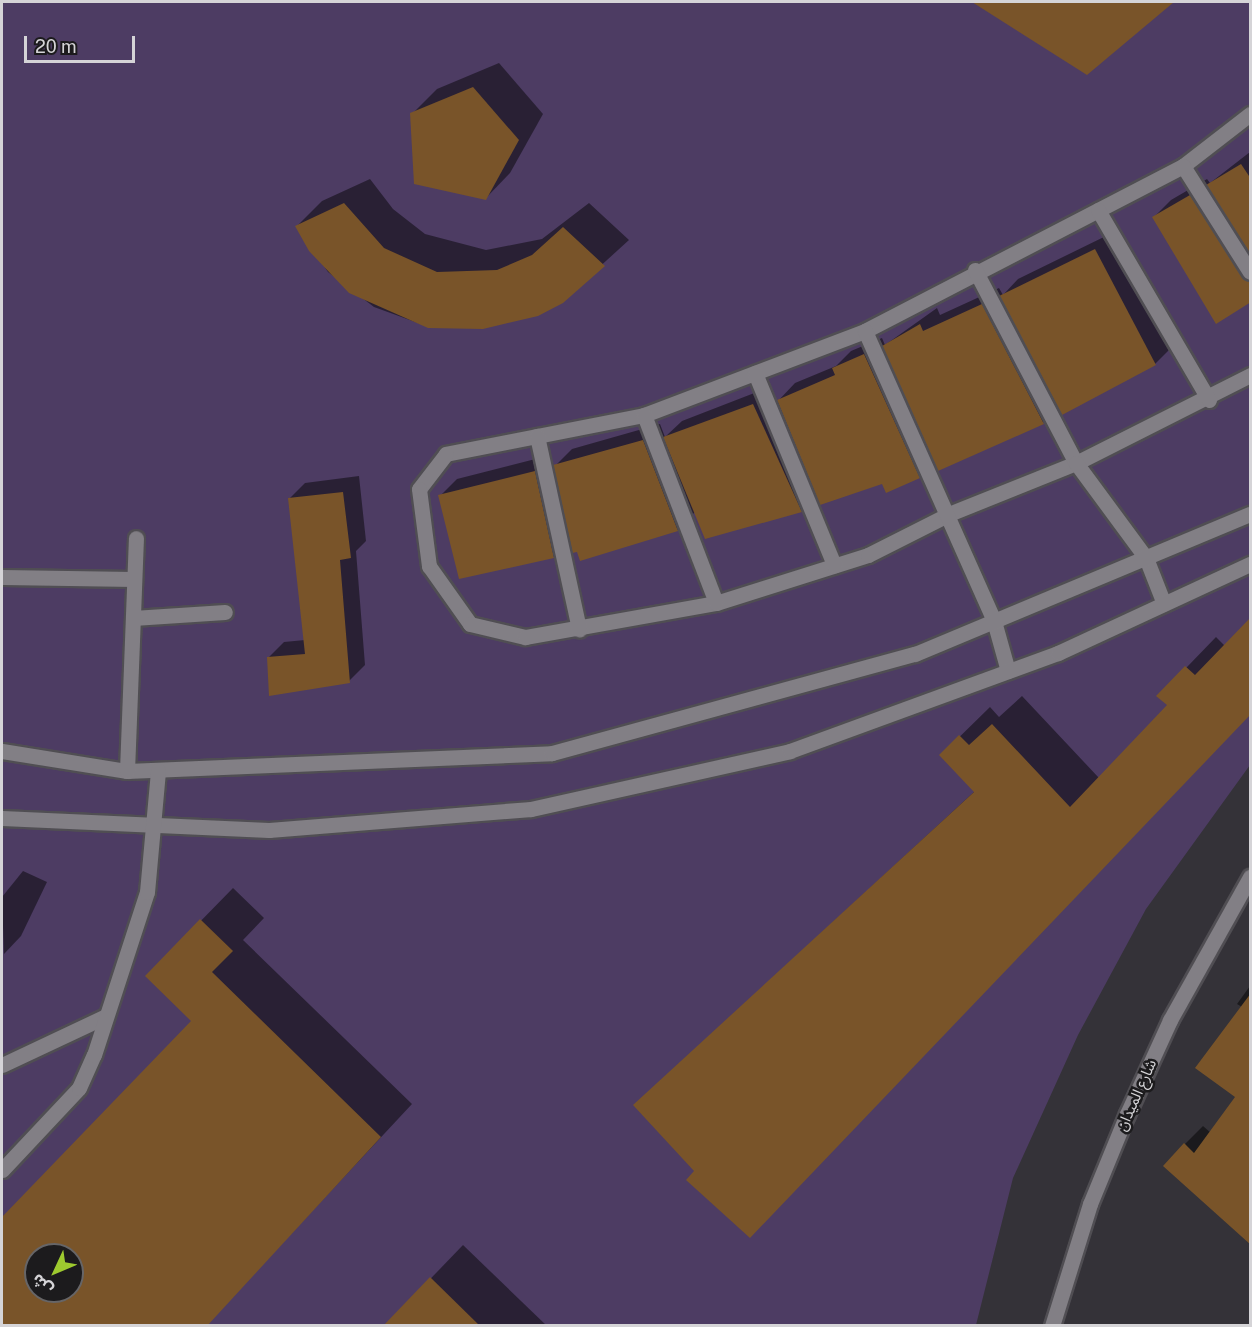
<!DOCTYPE html>
<html>
<head>
<meta charset="utf-8">
<style>
	body { margin:0 }
	#map { position:relative; width:1252px; height:1327px; overflow:hidden; background:#343238; font-family:"Public Sans","Noto Sans Arabic",sans-serif }
	div>[style] { position:absolute }
	.green>* { inset:0; background:#4d3c63 }
	.shadow>* { inset:0; background:#0007 }
	.building>* { inset:0; background:#795429 }
	.roads { filter:drop-shadow(2px 0 #504e53) drop-shadow(-2px 0 #504e53) drop-shadow(0 2px #504e53) drop-shadow(0 -2px #504e53) }
	.minor>* { height:15px; margin:-7.5px; padding:0 7.5px; transform-origin:7.5px; border-radius:7.5px; background:#827f85 }
	span { translate:-50% -50%; white-space:nowrap; text-align:center; line-height:1.15; -webkit-text-stroke:5px #1c1b1d; paint-order:stroke }
	.street-label { font-size:15px; color:#d5d4d7 }
	.frame { position:absolute; inset:0; border:3px solid #d5d4d7; pointer-events:none }
	.north { position:absolute; left:24px; top:1243px; width:60px; height:60px; box-sizing:border-box; background:#1c1b1d; border:2px solid #666567; border-radius:50%; rotate:226deg; font-size:16px; font-weight:700; line-height:24px; text-align:center; color:#d5d4d7 }
	.north::after { content:''; display:block; margin:auto; width:21px; height:27px; background:#9eca2f; clip-path:polygon(50% 0,100% 100%,50% 72%,0 100%) }
	.scale { position:absolute; left:24px; top:36px; width:111px; height:27px; box-sizing:border-box; border:3px solid #d5d4d7; border-top:0; padding-left:8px; font-size:18px; line-height:21px; white-space:nowrap; color:#d5d4d7; -webkit-text-stroke:4px #1c1b1d; paint-order:stroke }
</style>
</head>
<body>
<div id="map">
	<div class="green">
		<div style="clip-path:polygon(evenodd,2px 2px,1250px 2px,1250px 765px,1146px 909px,1078px 1035px,1013px 1178px,976px 1325px,2px 1326px,2px 2px,36px 1255px,72px 1255px,72px 1291px,36px 1291px,36px 1255px)"></div>
	</div>
	<div class="shadow">
		<div style="clip-path:polygon(988px 2px,1079px 2px,1068px 20px,984px 7px)"></div>
		<div style="clip-path:polygon(499px 63px,543px 114px,510px 173px,485px 199px,412px 114px,437px 89px)"></div>
		<div style="clip-path:polygon(1250px 152px,1250px 301px,1154px 217px,1171px 200px,1207px 179px,1210px 183px)"></div>
		<div style="clip-path:polygon(370px 179px,393px 209px,425px 234px,486px 250px,542px 239px,589px 203px,629px 240px,562px 301px,429px 327px,374px 307px,328px 272px,297px 226px,322px 201px)"></div>
		<div style="clip-path:polygon(1112px 233px,1172px 347px,1155px 364px,1059px 407px,1044px 422px,939px 469px,935px 461px,919px 477px,817px 494px,801px 511px,695px 512px,677px 530px,571px 539px,553px 557px,440px 496px,457px 479px,551px 455px,554px 467px,572px 449px,660px 424px,665px 437px,682px 421px,770px 387px,777px 402px,795px 383px,836px 366px,851px 351px,882px 338px,885px 345px,937px 308px,940px 315px,999px 288px,1003px 295px,1018px 279px)"></div>
		<div style="clip-path:polygon(359px 476px,366px 541px,356px 551px,365px 665px,349px 681px,268px 658px,284px 642px,305px 640px,289px 499px,305px 483px)"></div>
		<div style="clip-path:polygon(1216px 637px,1225px 646px,1250px 713px,696px 1171px,635px 1105px,975px 791px,941px 755px,990px 707px,999px 717px,1022px 696px,1099px 778px,1169px 705px,1159px 696px)"></div>
		<div style="clip-path:polygon(23px 871px,47px 882px,21px 936px,4px 954px,2px 897px)"></div>
		<div style="clip-path:polygon(evenodd,233px 888px,264px 918px,243px 940px,412px 1104px,205px 1326px,2px 1326px,2px 1219px,193px 1021px,147px 976px,233px 888px,36px 1255px,72px 1255px,72px 1291px,36px 1291px,36px 1255px)"></div>
		<div style="clip-path:polygon(1250px 986px,1250px 1231px,1185px 1144px,1203px 1126px,1211px 1133px,1237px 1097px,1242px 1007px,1237px 1004px)"></div>
		<div style="clip-path:polygon(463px 1245px,547px 1326px,385px 1326px)"></div>
	</div>
	<div class="building">
		<div style="clip-path:polygon(972px 2px,1174px 2px,1087px 75px)"></div>
		<div style="clip-path:polygon(473px 87px,519px 140px,486px 200px,414px 184px,410px 113px)"></div>
		<div style="clip-path:polygon(1241px 164px,1251px 179px,1251px 255px,1206px 185px)"></div>
		<div style="clip-path:polygon(1190px 195px,1242px 277px,1251px 282px,1251px 302px,1216px 324px,1152px 217px)"></div>
		<div style="clip-path:polygon(344px 203px,384px 248px,437px 272px,497px 270px,532px 255px,563px 227px,605px 266px,563px 303px,538px 316px,483px 329px,428px 328px,349px 293px,309px 251px,295px 226px)"></div>
		<div style="clip-path:polygon(1095px 249px,1156px 365px,1062px 415px,999px 296px)"></div>
		<div style="clip-path:polygon(982px 304px,1044px 424px,938px 471px,882px 346px,920px 324px,923px 331px)"></div>
		<div style="clip-path:polygon(864px 354px,920px 478px,886px 493px,882px 484px,820px 505px,777px 400px,835px 375px,832px 368px)"></div>
		<div style="clip-path:polygon(753px 404px,802px 512px,705px 539px,663px 437px)"></div>
		<div style="clip-path:polygon(643px 440px,678px 531px,580px 561px,577px 552px,572px 553px,553px 465px)"></div>
		<div style="clip-path:polygon(535px 471px,554px 558px,459px 579px,438px 495px)"></div>
		<div style="clip-path:polygon(343px 492px,351px 558px,340px 560px,350px 683px,269px 696px,267px 657px,305px 654px,288px 498px)"></div>
		<div style="clip-path:polygon(1251px 617px,1251px 714px,750px 1238px,686px 1180px,694px 1171px,633px 1105px,974px 792px,939px 755px,959px 735px,969px 745px,992px 724px,1070px 807px,1167px 705px,1156px 696px,1185px 666px,1195px 675px)"></div>
		<div style="clip-path:polygon(evenodd,200px 919px,233px 951px,212px 972px,381px 1137px,207px 1326px,2px 1326px,2px 1217px,191px 1021px,145px 976px,200px 919px,36px 1255px,72px 1255px,72px 1291px,36px 1291px,36px 1255px)"></div>
		<div style="clip-path:polygon(1251px 993px,1251px 1245px,1163px 1166px,1184px 1143px,1194px 1153px,1235px 1097px,1195px 1068px)"></div>
		<div style="clip-path:polygon(430px 1277px,480px 1326px,383px 1326px)"></div>
	</div>
	<div class="roads">
		<div class="minor">
			<div style="left:1250px;top:114px;width:85px;rotate:142.2deg"></div>
			<div style="left:1183px;top:166px;width:358px;rotate:152.6deg"></div>
			<div style="left:865px;top:331px;width:236px;rotate:159.2deg"></div>
			<div style="left:644px;top:415px;width:202px;rotate:168.9deg"></div>
			<div style="left:446px;top:454px;width:44px;rotate:127.6deg"></div>
			<div style="left:419px;top:489px;width:78px;rotate:82.6deg"></div>
			<div style="left:429px;top:566px;width:71px;rotate:54.7deg"></div>
			<div style="left:470px;top:624px;width:57px;rotate:13.3deg"></div>
			<div style="left:525px;top:637px;width:194px;rotate:-10.1deg"></div>
			<div style="left:716px;top:603px;width:159px;rotate:-17.5deg"></div>
			<div style="left:868px;top:555px;width:91px;rotate:-26.8deg"></div>
			<div style="left:949px;top:514px;width:137px;rotate:-21.9deg"></div>
			<div style="left:1076px;top:463px;width:195px;rotate:-26.8deg"></div>
			<div style="left:1183px;top:166px;width:125px;rotate:57.7deg"></div>
			<div style="left:1098px;top:210px;width:220px;rotate:59.7deg"></div>
			<div style="left:975px;top:270px;width:218px;rotate:62.4deg"></div>
			<div style="left:1076px;top:463px;width:118px;rotate:53.6deg"></div>
			<div style="left:1146px;top:558px;width:49px;rotate:68.6deg"></div>
			<div style="left:865px;top:331px;width:317px;rotate:66deg"></div>
			<div style="left:994px;top:621px;width:52px;rotate:74.4deg"></div>
			<div style="left:755px;top:373px;width:208px;rotate:67.6deg"></div>
			<div style="left:644px;top:415px;width:201px;rotate:69deg"></div>
			<div style="left:537px;top:436px;width:198px;rotate:77.7deg"></div>
			<div style="left:2px;top:577px;width:132px;rotate:0.9deg"></div>
			<div style="left:133px;top:618px;width:92px;rotate:-3.7deg"></div>
			<div style="left:2px;top:751px;width:127px;rotate:9.1deg"></div>
			<div style="left:127px;top:771px;width:425px;rotate:-2.4deg"></div>
			<div style="left:552px;top:753px;width:376px;rotate:-15.3deg"></div>
			<div style="left:915px;top:654px;width:363px;rotate:-22.7deg"></div>
			<div style="left:127px;top:771px;width:233px;rotate:-87.8deg"></div>
			<div style="left:2px;top:818px;width:267px;rotate:2.6deg"></div>
			<div style="left:269px;top:830px;width:263px;rotate:-4.6deg"></div>
			<div style="left:531px;top:809px;width:265px;rotate:-12.6deg"></div>
			<div style="left:790px;top:751px;width:285px;rotate:-20.1deg"></div>
			<div style="left:1058px;top:653px;width:212px;rotate:-24.9deg"></div>
			<div style="left:2px;top:1065px;width:113px;rotate:-25.2deg"></div>
			<div style="left:2px;top:1170px;width:112px;rotate:-46.8deg"></div>
			<div style="left:79px;top:1088px;width:36px;rotate:-66deg"></div>
			<div style="left:94px;top:1055px;width:171px;rotate:-72deg"></div>
			<div style="left:147px;top:892px;width:122px;rotate:-84.8deg"></div>
			<div style="left:1052px;top:1326px;width:128px;rotate:-72.7deg"></div>
			<div style="left:1090px;top:1204px;width:97px;rotate:-67.7deg"></div>
			<div style="left:1127px;top:1114px;width:103px;rotate:-65.4deg"></div>
			<div style="left:1170px;top:1020px;width:164px;rotate:-60.8deg"></div>
		</div>
	</div>
	<div class="street-label">
		<span style="left:1136px;top:1095px;rotate:-66deg">شارع الميدان</span>
	</div>
	<div class="frame"></div>
	<div class="north">ش</div>
	<div class="scale">20 m</div>
</div>
</body>
</html>
